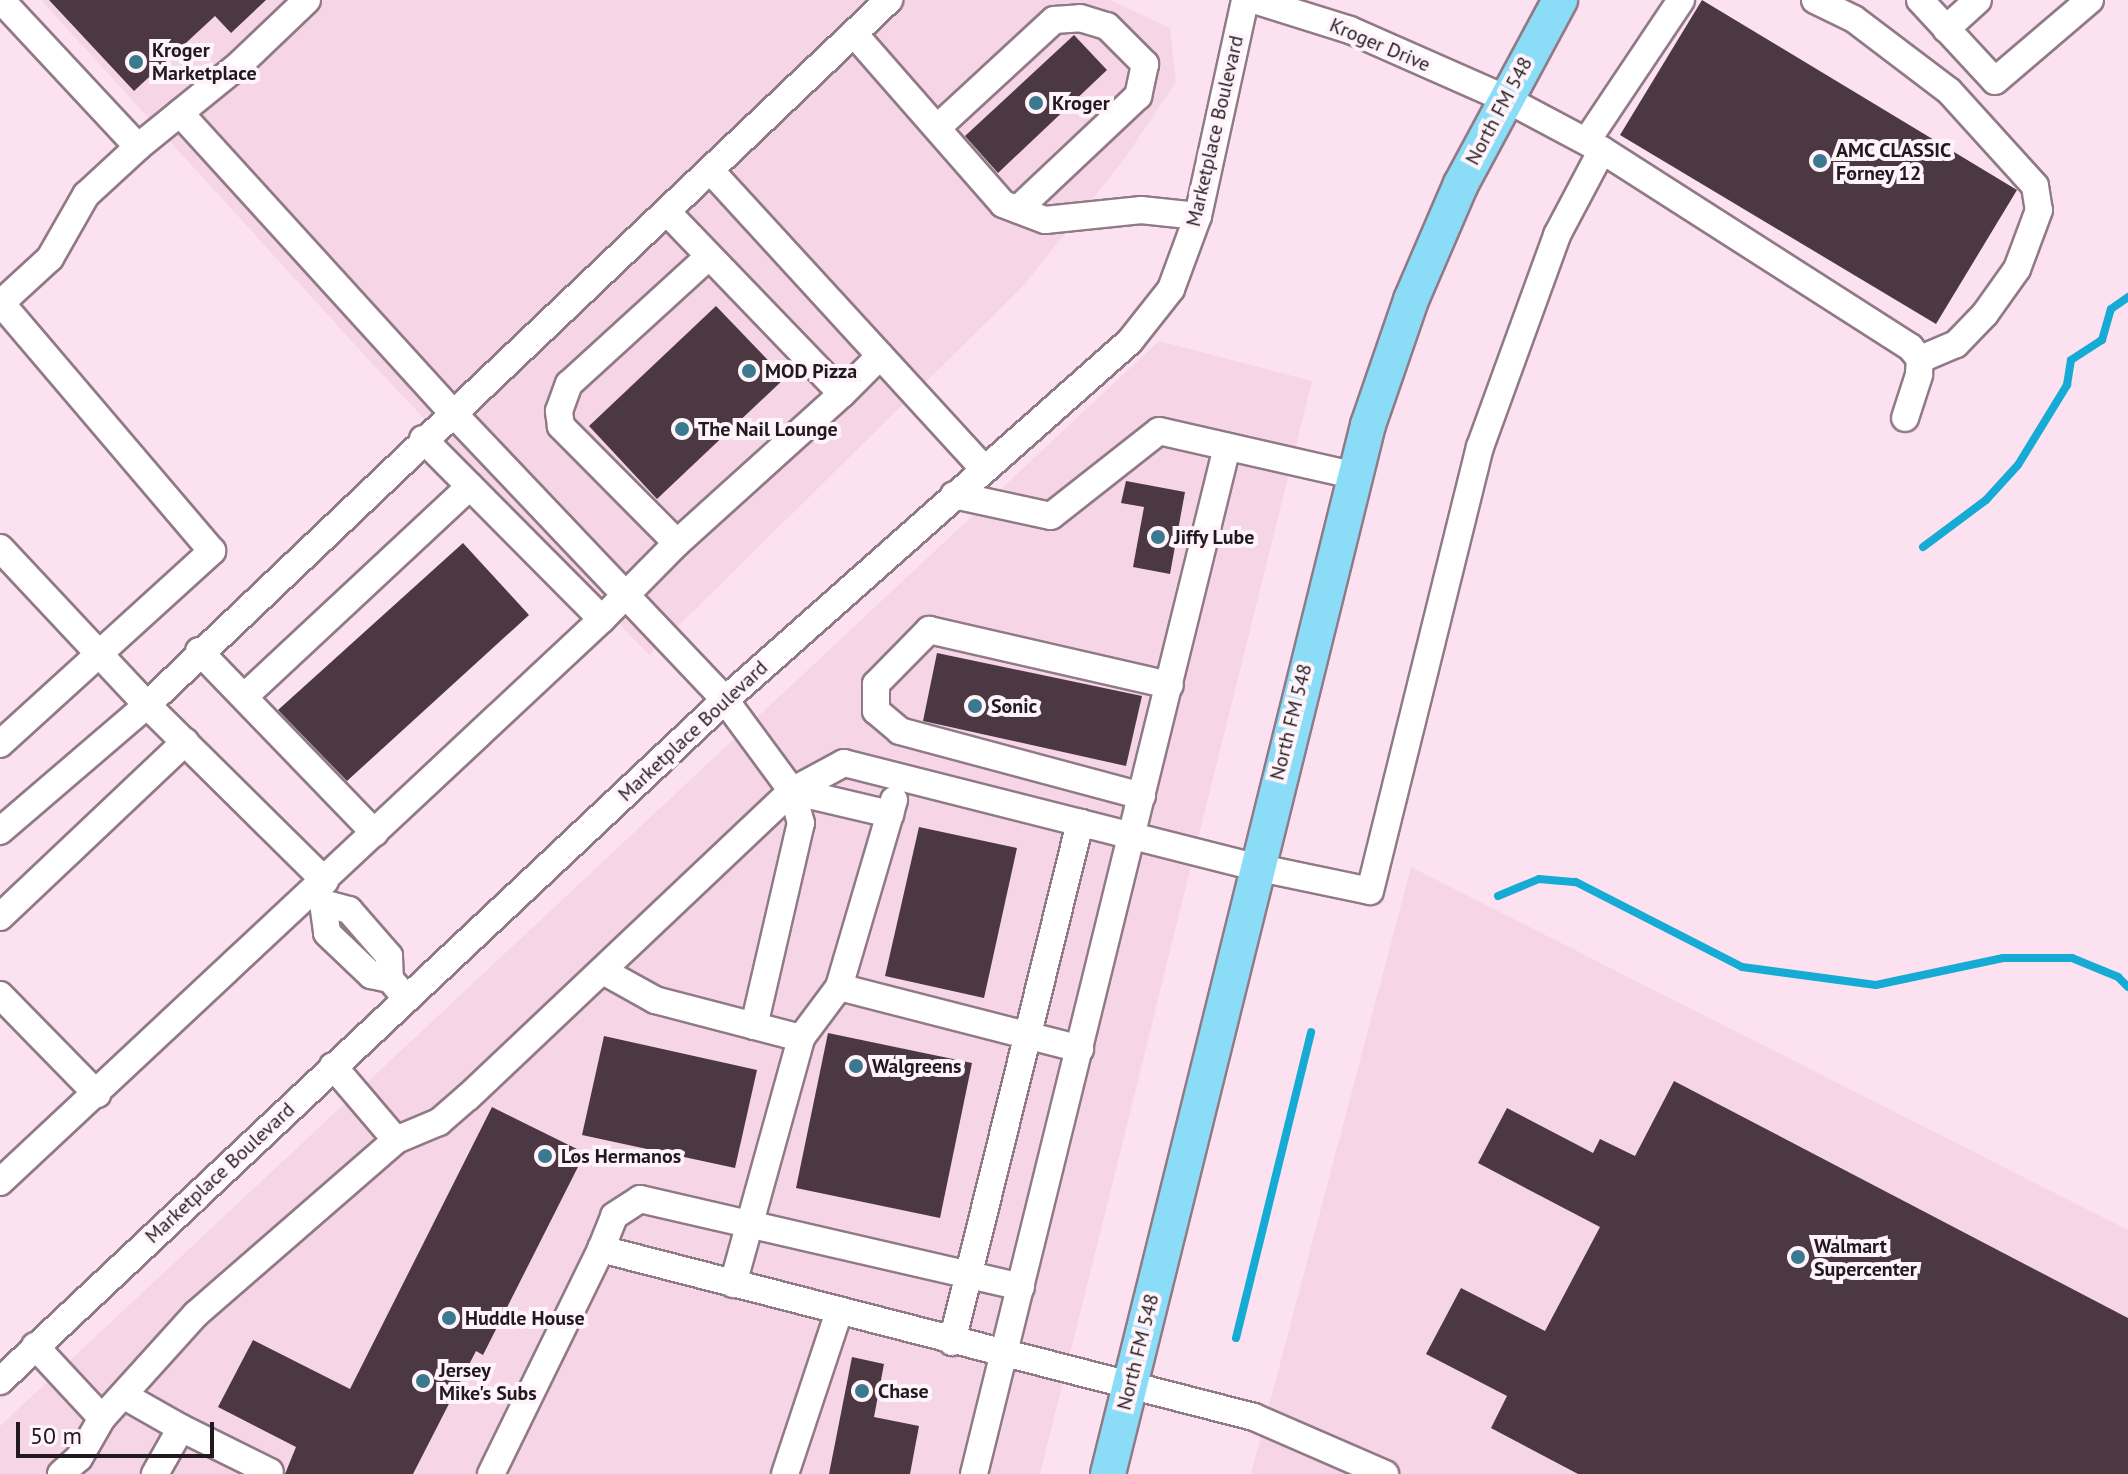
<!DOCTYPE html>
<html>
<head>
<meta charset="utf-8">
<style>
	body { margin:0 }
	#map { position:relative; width:2128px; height:1474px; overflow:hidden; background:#fce2f0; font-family:"PT Sans",sans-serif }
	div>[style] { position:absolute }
	.built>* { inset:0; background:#f6d5e7 }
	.stream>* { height:8px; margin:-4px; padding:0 4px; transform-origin:4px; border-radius:4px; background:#15abd4 }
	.building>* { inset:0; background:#4c3843 }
	.roads { filter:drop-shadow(2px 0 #917a87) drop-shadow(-2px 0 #917a87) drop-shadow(0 2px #917a87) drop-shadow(0 -2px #917a87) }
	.minor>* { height:26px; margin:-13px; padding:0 13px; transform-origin:13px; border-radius:13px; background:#fff }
	.major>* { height:34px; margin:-17px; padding:0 17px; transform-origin:17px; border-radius:17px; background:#8bddf7 }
	.dots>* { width:22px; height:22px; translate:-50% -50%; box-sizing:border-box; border:4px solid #fff4fa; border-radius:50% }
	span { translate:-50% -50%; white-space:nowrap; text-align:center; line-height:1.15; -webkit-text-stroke:8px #fff4fa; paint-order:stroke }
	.street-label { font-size:20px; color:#22191e }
	.poi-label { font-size:20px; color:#22191e; font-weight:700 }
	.left { translate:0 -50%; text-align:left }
	.scale { position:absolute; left:16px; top:1422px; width:198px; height:36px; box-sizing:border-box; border:4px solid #22191e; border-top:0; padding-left:10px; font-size:24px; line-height:28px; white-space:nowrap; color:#22191e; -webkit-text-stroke:6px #fff4fa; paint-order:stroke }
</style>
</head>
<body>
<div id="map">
	<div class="built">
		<div style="clip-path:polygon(41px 0,1110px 0,1170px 28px,1176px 82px,1122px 162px,1024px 285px,649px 655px,378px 370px)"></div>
		<div style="clip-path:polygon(1159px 341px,1312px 381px,1040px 1474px,0 1474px,0 1426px)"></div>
		<div style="clip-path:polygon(1411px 867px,2128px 1230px,2128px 1474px,1251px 1474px)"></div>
	</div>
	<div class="stream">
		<div style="left:1923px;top:547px;width:79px;rotate:-36.7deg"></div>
		<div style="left:1986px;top:500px;width:47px;rotate:-47.6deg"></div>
		<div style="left:2018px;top:465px;width:94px;rotate:-58.5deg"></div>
		<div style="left:2067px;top:385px;width:25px;rotate:-81deg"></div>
		<div style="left:2071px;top:360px;width:37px;rotate:-33deg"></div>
		<div style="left:2102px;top:340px;width:32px;rotate:-74deg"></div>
		<div style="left:2111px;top:309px;width:21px;rotate:-35deg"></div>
		<div style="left:1498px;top:896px;width:44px;rotate:-22.5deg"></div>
		<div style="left:1539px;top:879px;width:37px;rotate:5deg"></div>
		<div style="left:1576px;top:882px;width:186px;rotate:27.1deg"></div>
		<div style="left:1742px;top:967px;width:135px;rotate:7.7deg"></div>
		<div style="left:1876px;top:985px;width:130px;rotate:-12deg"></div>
		<div style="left:2003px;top:958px;width:69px"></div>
		<div style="left:2072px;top:958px;width:50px;rotate:22.4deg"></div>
		<div style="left:2118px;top:977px;width:14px;rotate:45deg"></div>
		<div style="left:1236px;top:1338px;width:315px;rotate:-76.2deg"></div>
	</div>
	<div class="building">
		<div style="clip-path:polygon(49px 0,266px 0,231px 33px,215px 16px,134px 91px)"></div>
		<div style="clip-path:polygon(1702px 0,2017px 190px,1936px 324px,1620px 135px)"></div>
		<div style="clip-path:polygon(1074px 35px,1107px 70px,998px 173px,965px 136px)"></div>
		<div style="clip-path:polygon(716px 306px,785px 378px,657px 499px,589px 426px)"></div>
		<div style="clip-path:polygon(1126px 481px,1185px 492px,1170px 574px,1133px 567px,1144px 507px,1121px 503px)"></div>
		<div style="clip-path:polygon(463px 543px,529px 615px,347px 781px,278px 710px)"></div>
		<div style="clip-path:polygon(937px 653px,1142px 696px,1126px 766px,923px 721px)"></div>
		<div style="clip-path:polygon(919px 827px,1017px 848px,984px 998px,885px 976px)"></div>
		<div style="clip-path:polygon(828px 1033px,972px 1063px,940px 1218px,796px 1188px)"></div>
		<div style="clip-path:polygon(604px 1036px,757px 1070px,735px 1168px,582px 1135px)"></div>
		<div style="clip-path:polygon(1674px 1081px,2128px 1318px,2128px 1474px,1578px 1474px,1491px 1428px,1507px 1396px,1426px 1354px,1461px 1288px,1545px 1331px,1600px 1227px,1478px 1163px,1507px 1108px,1593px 1153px,1600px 1139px,1635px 1156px)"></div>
		<div style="clip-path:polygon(492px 1107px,585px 1153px,483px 1355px,476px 1351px,413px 1474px,285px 1474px,296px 1447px,218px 1407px,253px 1340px,350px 1389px)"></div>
		<div style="clip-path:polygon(852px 1357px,884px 1364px,874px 1417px,919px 1426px,910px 1474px,829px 1474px)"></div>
	</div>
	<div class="roads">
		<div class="minor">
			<div style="left:1px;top:0;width:201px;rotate:47deg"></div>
			<div style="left:138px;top:147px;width:130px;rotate:-39.1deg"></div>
			<div style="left:239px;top:65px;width:94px;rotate:-43.7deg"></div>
			<div style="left:1815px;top:0;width:43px;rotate:26deg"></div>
			<div style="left:1854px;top:19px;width:119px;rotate:37.2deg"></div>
			<div style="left:1949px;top:91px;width:128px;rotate:47.8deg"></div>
			<div style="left:2035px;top:186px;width:24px;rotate:81deg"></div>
			<div style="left:2039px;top:210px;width:63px;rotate:110.4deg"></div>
			<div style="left:2017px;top:269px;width:55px;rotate:125.4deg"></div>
			<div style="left:1985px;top:314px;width:42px;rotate:134deg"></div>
			<div style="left:1956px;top:344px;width:39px;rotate:157deg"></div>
			<div style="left:1920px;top:0;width:110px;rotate:47.2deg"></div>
			<div style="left:1995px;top:81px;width:125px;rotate:-40.5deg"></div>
			<div style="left:1946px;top:29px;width:43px;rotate:-42.2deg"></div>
			<div style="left:856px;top:36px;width:223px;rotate:48.8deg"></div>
			<div style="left:1003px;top:204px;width:45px;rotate:20.9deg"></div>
			<div style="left:1045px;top:220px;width:97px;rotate:-5.9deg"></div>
			<div style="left:1141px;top:210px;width:57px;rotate:6deg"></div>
			<div style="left:180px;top:113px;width:404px;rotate:47.7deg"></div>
			<div style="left:452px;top:412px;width:397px;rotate:46.5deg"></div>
			<div style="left:725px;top:700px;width:113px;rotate:53.6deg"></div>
			<div style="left:792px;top:791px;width:59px;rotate:-28.3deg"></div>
			<div style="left:844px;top:763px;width:424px;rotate:14.2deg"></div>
			<div style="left:1255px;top:867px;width:117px;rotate:11.8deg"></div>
			<div style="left:1370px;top:891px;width:457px;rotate:-76.1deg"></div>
			<div style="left:1480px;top:447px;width:226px;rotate:-70deg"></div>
			<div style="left:1557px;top:235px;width:96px;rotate:-62.1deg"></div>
			<div style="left:1602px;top:150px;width:111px;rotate:-152deg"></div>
			<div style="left:1504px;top:98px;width:168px;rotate:-156.2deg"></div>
			<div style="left:1350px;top:30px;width:101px;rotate:-162.6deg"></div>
			<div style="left:937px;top:128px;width:159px;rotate:-42.7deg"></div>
			<div style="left:1054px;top:20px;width:26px;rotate:-4deg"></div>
			<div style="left:1080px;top:18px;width:28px;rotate:17deg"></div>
			<div style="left:1107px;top:26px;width:54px;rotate:45deg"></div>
			<div style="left:1145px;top:64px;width:33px;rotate:102deg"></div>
			<div style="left:1138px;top:96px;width:165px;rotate:136.7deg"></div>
			<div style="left:1588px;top:139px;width:167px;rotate:-56.2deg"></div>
			<div style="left:1602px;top:150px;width:366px;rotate:32.6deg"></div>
			<div style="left:1910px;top:347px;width:16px;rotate:50deg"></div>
			<div style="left:1920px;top:359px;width:16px;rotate:94deg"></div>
			<div style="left:1919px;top:375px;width:45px;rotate:108deg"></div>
			<div style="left:711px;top:171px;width:401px;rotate:47.5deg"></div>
			<div style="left:667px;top:212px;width:252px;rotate:46.1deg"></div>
			<div style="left:842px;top:394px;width:54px;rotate:-45deg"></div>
			<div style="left:0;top:304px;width:68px;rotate:-42.6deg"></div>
			<div style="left:50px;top:258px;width:73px;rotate:-60.3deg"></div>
			<div style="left:86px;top:195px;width:71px;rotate:-42.7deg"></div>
			<div style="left:423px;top:439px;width:254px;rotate:45.2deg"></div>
			<div style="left:954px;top:495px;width:99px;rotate:12.2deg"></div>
			<div style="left:1051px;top:516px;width:137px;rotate:-38.2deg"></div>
			<div style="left:1159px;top:431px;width:199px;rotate:12.8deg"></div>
			<div style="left:677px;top:543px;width:222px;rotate:-42.1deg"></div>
			<div style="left:0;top:548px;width:215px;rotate:46.9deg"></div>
			<div style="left:147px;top:705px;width:194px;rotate:139.4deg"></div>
			<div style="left:199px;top:651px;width:253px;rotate:46deg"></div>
			<div style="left:244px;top:697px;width:309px;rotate:-43deg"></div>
			<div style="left:0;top:744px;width:287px;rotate:-42.3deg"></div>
			<div style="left:212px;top:551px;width:326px;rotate:-130.4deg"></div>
			<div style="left:1142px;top:796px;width:251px;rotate:-165deg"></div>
			<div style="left:900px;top:731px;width:31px;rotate:-140deg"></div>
			<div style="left:876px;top:711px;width:27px;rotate:-90deg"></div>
			<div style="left:876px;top:684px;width:76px;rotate:-45.5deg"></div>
			<div style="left:929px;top:630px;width:247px;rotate:12.9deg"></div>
			<div style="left:325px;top:881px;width:250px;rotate:-135.3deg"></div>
			<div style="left:147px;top:705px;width:1024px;rotate:-43.54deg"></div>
			<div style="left:314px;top:891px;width:15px;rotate:53deg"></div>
			<div style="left:323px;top:903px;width:30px;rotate:82deg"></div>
			<div style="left:327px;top:933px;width:61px;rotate:43.7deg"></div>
			<div style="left:371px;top:975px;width:19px;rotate:12deg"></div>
			<div style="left:390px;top:979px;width:26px;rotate:50deg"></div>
			<div style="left:323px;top:903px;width:27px;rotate:15deg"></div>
			<div style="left:349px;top:910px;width:61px;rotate:49deg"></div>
			<div style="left:389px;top:956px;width:23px;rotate:88deg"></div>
			<div style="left:0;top:917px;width:255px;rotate:-43.4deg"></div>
			<div style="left:603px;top:971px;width:60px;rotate:29.1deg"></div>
			<div style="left:655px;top:1000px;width:151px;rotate:14.6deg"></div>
			<div style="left:839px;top:987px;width:249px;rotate:14.4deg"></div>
			<div style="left:0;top:995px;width:139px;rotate:45.6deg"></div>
			<div style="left:754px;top:1026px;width:208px;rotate:-77deg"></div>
			<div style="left:801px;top:823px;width:33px;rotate:-106deg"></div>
			<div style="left:333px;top:1066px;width:97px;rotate:49.6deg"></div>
			<div style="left:0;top:1182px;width:824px;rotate:-43.08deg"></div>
			<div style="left:602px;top:619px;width:107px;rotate:-45.4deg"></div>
			<div style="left:677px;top:543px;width:165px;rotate:-134.8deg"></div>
			<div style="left:561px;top:426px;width:15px;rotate:-98deg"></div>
			<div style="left:559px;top:411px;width:29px;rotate:-70deg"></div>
			<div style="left:569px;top:384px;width:188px;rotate:-42.4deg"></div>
			<div style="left:601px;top:1249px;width:35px;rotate:-68deg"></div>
			<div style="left:614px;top:1216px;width:31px;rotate:-33deg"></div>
			<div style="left:640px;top:1199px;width:391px;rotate:13deg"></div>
			<div style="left:733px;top:1284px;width:255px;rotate:-74.5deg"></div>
			<div style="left:801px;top:1038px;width:64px;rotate:-53.3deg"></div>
			<div style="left:839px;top:987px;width:195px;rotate:-73.6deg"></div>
			<div style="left:952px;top:1342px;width:535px;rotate:-76.15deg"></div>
			<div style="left:35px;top:1346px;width:98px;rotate:47.1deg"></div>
			<div style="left:0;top:1381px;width:995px;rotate:-43.21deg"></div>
			<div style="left:725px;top:700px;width:541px;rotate:-41.55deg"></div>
			<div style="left:1130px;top:341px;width:66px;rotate:-51.7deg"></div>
			<div style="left:1171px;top:289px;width:78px;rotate:-69.7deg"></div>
			<div style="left:1198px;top:216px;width:221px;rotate:-77.7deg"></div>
			<div style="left:123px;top:1395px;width:67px;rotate:29.6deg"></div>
			<div style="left:181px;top:1428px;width:53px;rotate:119.5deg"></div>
			<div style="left:181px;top:1428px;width:99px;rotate:26.3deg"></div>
			<div style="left:61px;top:1474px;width:24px;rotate:-42deg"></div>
			<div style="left:79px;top:1458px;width:46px;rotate:-60.1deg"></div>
			<div style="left:102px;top:1418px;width:140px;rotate:-47.9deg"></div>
			<div style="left:196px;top:1314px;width:265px;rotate:-41deg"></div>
			<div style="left:396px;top:1140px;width:47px;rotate:-22.7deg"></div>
			<div style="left:439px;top:1122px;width:38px;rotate:-41deg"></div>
			<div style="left:468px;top:1097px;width:446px;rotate:-43.4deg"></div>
			<div style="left:792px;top:791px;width:101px;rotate:13.2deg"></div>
			<div style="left:491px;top:1474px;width:250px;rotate:-63.9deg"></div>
			<div style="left:601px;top:1249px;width:674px;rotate:14.43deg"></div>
			<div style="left:1254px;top:1417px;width:143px;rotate:23.5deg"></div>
			<div style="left:785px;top:1474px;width:171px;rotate:-71.6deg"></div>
			<div style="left:974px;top:1474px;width:1058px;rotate:-76.16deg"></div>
		</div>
		<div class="major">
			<div style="left:1108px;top:1474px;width:1081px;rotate:-76.08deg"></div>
			<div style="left:1368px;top:425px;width:132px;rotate:-71deg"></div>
			<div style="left:1411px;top:300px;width:126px;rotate:-66.7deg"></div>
			<div style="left:1461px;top:184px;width:209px;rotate:-61.7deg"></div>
		</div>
	</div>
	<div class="dots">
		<div style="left:136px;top:62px;background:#3b798f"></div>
		<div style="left:1036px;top:103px;background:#3b798f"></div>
		<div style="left:1820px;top:161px;background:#3b798f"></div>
		<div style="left:749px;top:371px;background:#3b798f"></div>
		<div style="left:682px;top:429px;background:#3b798f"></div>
		<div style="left:1158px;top:537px;background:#3b798f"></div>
		<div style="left:975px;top:706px;background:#3b798f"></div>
		<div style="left:856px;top:1066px;background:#3b798f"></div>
		<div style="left:545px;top:1156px;background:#3b798f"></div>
		<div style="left:1798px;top:1257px;background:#3b798f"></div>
		<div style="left:449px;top:1318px;background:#3b798f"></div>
		<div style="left:423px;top:1381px;background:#3b798f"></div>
		<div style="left:862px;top:1391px;background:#3b798f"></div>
	</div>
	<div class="street-label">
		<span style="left:1380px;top:45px;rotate:23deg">Kroger Drive</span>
		<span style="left:1499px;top:111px;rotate:-62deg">North FM 548</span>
		<span style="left:1215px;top:131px;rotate:-77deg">Marketplace Boulevard</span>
		<span style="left:1291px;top:722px;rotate:-76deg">North FM 548</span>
		<span style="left:693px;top:731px;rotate:-43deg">Marketplace Boulevard</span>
		<span style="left:220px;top:1173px;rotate:-43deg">Marketplace Boulevard</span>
		<span style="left:1138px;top:1352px;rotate:-76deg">North FM 548</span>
	</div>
	<div class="poi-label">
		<span class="left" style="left:152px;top:62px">Kroger<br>Marketplace</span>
		<span class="left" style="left:1052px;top:103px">Kroger</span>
		<span class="left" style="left:1836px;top:162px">AMC CLASSIC<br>Forney 12</span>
		<span class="left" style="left:765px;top:371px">MOD Pizza</span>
		<span class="left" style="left:698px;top:429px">The Nail Lounge</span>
		<span class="left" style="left:1174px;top:537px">Jiffy Lube</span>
		<span class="left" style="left:991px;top:706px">Sonic</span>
		<span class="left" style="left:872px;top:1066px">Walgreens</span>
		<span class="left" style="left:561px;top:1156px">Los Hermanos</span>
		<span class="left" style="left:1814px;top:1258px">Walmart<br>Supercenter</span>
		<span class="left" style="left:465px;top:1318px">Huddle House</span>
		<span class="left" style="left:439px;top:1382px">Jersey<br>Mike's Subs</span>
		<span class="left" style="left:878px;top:1391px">Chase</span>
	</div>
	<div class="scale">50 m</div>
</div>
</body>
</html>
